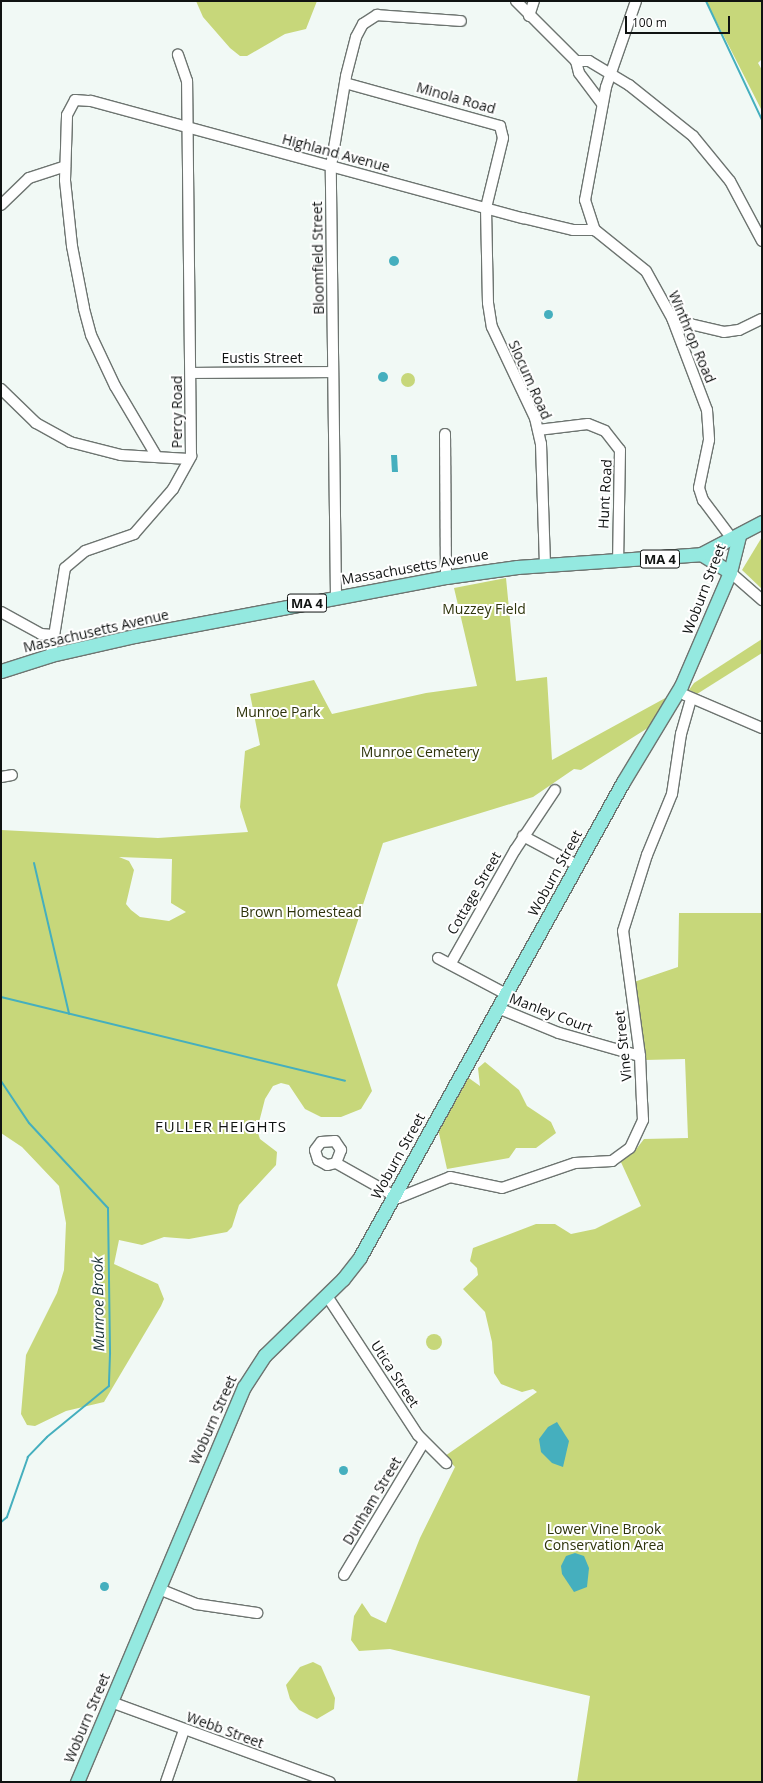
<!DOCTYPE html>
<html>
<head>
<meta charset="utf-8">
<style>
	body { margin:0 }
	#map { position:relative; width:763px; height:1783px; overflow:hidden; background:#f1f9f5; font-family:"Open Sans",sans-serif }
	div>[style] { position:absolute }
	.green>* { inset:0; background:#c7d77a }
	.round { border-radius:50% }
	.water>* { inset:0; background:#45afbe }
	.stream>* { height:2px; margin:-1px; padding:0 1px; transform-origin:1px; border-radius:1px; background:#45afbe }
	.roads { filter:drop-shadow(1px 0 #6d7470) drop-shadow(-1px 0 #6d7470) drop-shadow(0 1px #6d7470) drop-shadow(0 -1px #6d7470) }
	.minor>* { height:10px; margin:-5px; padding:0 5px; transform-origin:5px; border-radius:5px; background:#fff }
	.major>* { height:13px; margin:-6.5px; padding:0 6.5px; transform-origin:6.5px; border-radius:6.5px; background:#94e9e0 }
	span { translate:-50% -50%; white-space:nowrap; text-align:center; line-height:1.15; -webkit-text-stroke:4px #fff; paint-order:stroke }
	.shield-label span { padding:1px 3px; background:#fff; border:1px solid; border-radius:3px; -webkit-text-stroke-width:0 }
	.shield-label { font-size:13px; color:#101312; font-weight:700 }
	.street-label { font-size:14px; color:#101312 }
	.park-label { font-size:14px; color:#2e340b }
	.neighbourhood-label { font-size:15px; color:#101312; letter-spacing:1px }
	.water-label { font-size:15px; color:#1a3236; font-style:italic }
	.frame { position:absolute; inset:0; border:2px solid #101312; pointer-events:none }
	.scale { position:absolute; left:625px; top:16px; width:105px; height:18px; box-sizing:border-box; border:2px solid #101312; border-top:0; padding-left:5px; font-size:12px; line-height:14px; white-space:nowrap; color:#101312; -webkit-text-stroke:3px #fff; paint-order:stroke }
</style>
</head>
<body>
<div id="map">
	<div class="green">
		<div style="clip-path:polygon(196px 1px,317px 1px,306px 29px,285px 34px,247px 56px,240px 56px,230px 48px,203px 17px)"></div>
		<div style="clip-path:polygon(706px 1px,762px 1px,762px 59px,758px 63px,762px 70px,762px 111px)"></div>
		<div class="round" style="left:401px;top:373px;width:14px;height:14px"></div>
		<div style="clip-path:polygon(762px 537px,762px 589px,742px 570px)"></div>
		<div style="clip-path:polygon(evenodd,506px 578px,516px 681px,547px 677px,552px 760px,669px 696px,651px 726px,581px 770px,574px 769px,533px 797px,383px 843px,337px 985px,372px 1091px,361px 1109px,341px 1117px,321px 1117px,305px 1109px,289px 1085px,281px 1083px,273px 1086px,265px 1099px,257px 1130px,260px 1139px,277px 1152px,276px 1165px,239px 1205px,232px 1227px,227px 1232px,189px 1239px,164px 1237px,142px 1245px,119px 1240px,114px 1264px,158px 1284px,164px 1299px,161px 1306px,104px 1402px,66px 1411px,35px 1426px,27px 1425px,21px 1414px,26px 1355px,57px 1293px,64px 1270px,66px 1223px,59px 1186px,22px 1147px,1px 1133px,1px 830px,158px 838px,248px 832px,240px 807px,245px 751px,260px 745px,250px 694px,314px 680px,332px 714px,426px 693px,477px 686px,454px 588px,506px 578px,119px 857px,172px 859px,171px 903px,186px 912px,169px 921px,140px 917px,131px 910px,126px 904px,134px 870px,129px 861px,119px 857px)"></div>
		<div style="clip-path:polygon(762px 639px,762px 653px,697px 694px,689px 690px,694px 683px)"></div>
		<div style="clip-path:polygon(679px 913px,762px 913px,762px 1782px,577px 1782px,590px 1696px,390px 1649px,359px 1651px,351px 1640px,354px 1616px,362px 1603px,371px 1616px,386px 1623px,420px 1538px,455px 1467px,445px 1456px,537px 1392px,533px 1389px,522px 1392px,501px 1384px,494px 1373px,492px 1342px,485px 1312px,463px 1289px,478px 1275px,477px 1268px,470px 1261px,473px 1248px,536px 1224px,555px 1224px,571px 1234px,595px 1229px,641px 1206px,620px 1160px,634px 1152px,644px 1139px,688px 1138px,685px 1059px,645px 1060px,634px 982px,678px 967px)"></div>
		<div style="clip-path:polygon(485px 1062px,519px 1090px,527px 1106px,551px 1122px,556px 1133px,536px 1148px,516px 1148px,509px 1158px,447px 1169px,438px 1129px,466px 1076px,480px 1086px,478px 1068px)"></div>
		<div class="round" style="left:426px;top:1334px;width:16px;height:16px"></div>
		<div style="clip-path:polygon(313px 1662px,321px 1666px,335px 1698px,334px 1709px,317px 1719px,299px 1710px,290px 1699px,286px 1685px,300px 1667px)"></div>
	</div>
	<div class="water">
		<div class="round" style="left:389px;top:256px;width:10px;height:10px"></div>
		<div class="round" style="left:543.5px;top:309.5px;width:9px;height:9px"></div>
		<div class="round" style="left:378px;top:372px;width:10px;height:10px"></div>
		<div style="clip-path:polygon(391px 455px,397px 455px,398px 472px,392px 472px)"></div>
		<div style="clip-path:polygon(557px 1422px,569px 1441px,563px 1467px,552px 1463px,541px 1452px,539px 1439px,548px 1427px)"></div>
		<div class="round" style="left:338.5px;top:1465.5px;width:9px;height:9px"></div>
		<div style="clip-path:polygon(575px 1553px,584px 1556px,589px 1568px,587px 1587px,574px 1592px,562px 1574px,561px 1566px,566px 1556px)"></div>
		<div class="round" style="left:99.5px;top:1581.5px;width:9px;height:9px"></div>
	</div>
	<div class="stream">
		<div style="left:706px;top:1px;width:132px;rotate:64.8deg"></div>
		<div style="left:34px;top:863px;width:155px;rotate:76.9deg"></div>
		<div style="left:1px;top:997px;width:354px;rotate:13.7deg"></div>
		<div style="left:1px;top:1081px;width:50px;rotate:56.3deg"></div>
		<div style="left:29px;top:1123px;width:116px;rotate:47.1deg"></div>
		<div style="left:108px;top:1208px;width:146px;rotate:89.2deg"></div>
		<div style="left:110px;top:1354px;width:32px;rotate:92deg"></div>
		<div style="left:109px;top:1386px;width:80px;rotate:140.6deg"></div>
		<div style="left:47px;top:1437px;width:28px;rotate:134deg"></div>
		<div style="left:28px;top:1457px;width:64px;rotate:109.3deg"></div>
		<div style="left:7px;top:1517px;width:8px;rotate:140deg"></div>
	</div>
	<div class="roads">
		<div class="minor">
			<div style="left:516px;top:1px;width:85px;rotate:45deg"></div>
			<div style="left:576px;top:61px;width:13px"></div>
			<div style="left:589px;top:61px;width:47px;rotate:31deg"></div>
			<div style="left:629px;top:85px;width:82px;rotate:38.6deg"></div>
			<div style="left:693px;top:136px;width:58px;rotate:50.6deg"></div>
			<div style="left:730px;top:181px;width:68px;rotate:61.9deg"></div>
			<div style="left:636px;top:1px;width:91px;rotate:109.2deg"></div>
			<div style="left:606px;top:87px;width:115px;rotate:100.5deg"></div>
			<div style="left:585px;top:200px;width:32px;rotate:72deg"></div>
			<div style="left:595px;top:230px;width:65px;rotate:38.8deg"></div>
			<div style="left:646px;top:271px;width:54px;rotate:61deg"></div>
			<div style="left:672px;top:318px;width:98px;rotate:69.2deg"></div>
			<div style="left:707px;top:410px;width:30px;rotate:86deg"></div>
			<div style="left:709px;top:440px;width:49px;rotate:101.8deg"></div>
			<div style="left:699px;top:488px;width:13px;rotate:72deg"></div>
			<div style="left:703px;top:500px;width:50px;rotate:53.1deg"></div>
			<div style="left:529px;top:16px;width:16px;rotate:-72deg"></div>
			<div style="left:576px;top:61px;width:12px;rotate:76deg"></div>
			<div style="left:579px;top:73px;width:39px;rotate:53deg"></div>
			<div style="left:345px;top:83px;width:161px;rotate:15.5deg"></div>
			<div style="left:500px;top:126px;width:12px;rotate:76deg"></div>
			<div style="left:503px;top:138px;width:72px;rotate:103.7deg"></div>
			<div style="left:486px;top:208px;width:95px;rotate:88.8deg"></div>
			<div style="left:488px;top:303px;width:24px;rotate:81deg"></div>
			<div style="left:492px;top:327px;width:101px;rotate:64.7deg"></div>
			<div style="left:535px;top:418px;width:27px;rotate:77deg"></div>
			<div style="left:541px;top:444px;width:121px;rotate:88.1deg"></div>
			<div style="left:1px;top:205px;width:39px;rotate:-44deg"></div>
			<div style="left:29px;top:178px;width:38px;rotate:-18deg"></div>
			<div style="left:673px;top:320px;width:52px;rotate:13.2deg"></div>
			<div style="left:724px;top:332px;width:15px;rotate:-8deg"></div>
			<div style="left:739px;top:330px;width:25px;rotate:-26deg"></div>
			<div style="left:191px;top:373px;width:142px;rotate:-0.4deg"></div>
			<div style="left:1px;top:389px;width:49px;rotate:44.2deg"></div>
			<div style="left:36px;top:423px;width:39px;rotate:29deg"></div>
			<div style="left:70px;top:442px;width:53px;rotate:14.3deg"></div>
			<div style="left:121px;top:455px;width:68px;rotate:3.4deg"></div>
			<div style="left:538px;top:430px;width:50px;rotate:-6.8deg"></div>
			<div style="left:588px;top:424px;width:18px;rotate:22deg"></div>
			<div style="left:605px;top:431px;width:24px;rotate:52deg"></div>
			<div style="left:620px;top:450px;width:110px;rotate:91deg"></div>
			<div style="left:445px;top:434px;width:143px;rotate:89.6deg"></div>
			<div style="left:157px;top:457px;width:82px;rotate:-120.6deg"></div>
			<div style="left:115px;top:386px;width:56px;rotate:-115.2deg"></div>
			<div style="left:91px;top:335px;width:28px;rotate:-105deg"></div>
			<div style="left:84px;top:308px;width:63px;rotate:-101deg"></div>
			<div style="left:72px;top:246px;width:66px;rotate:-96.1deg"></div>
			<div style="left:65px;top:180px;width:65px;rotate:-88.2deg"></div>
			<div style="left:67px;top:115px;width:17px;rotate:-62deg"></div>
			<div style="left:75px;top:100px;width:16px;rotate:4deg"></div>
			<div style="left:91px;top:101px;width:448px;rotate:15.2deg"></div>
			<div style="left:523px;top:218px;width:51px;rotate:13.5deg"></div>
			<div style="left:573px;top:230px;width:22px"></div>
			<div style="left:730px;top:572px;width:43px;rotate:41.2deg"></div>
			<div style="left:336px;top:597px;width:431px;rotate:-90.7deg"></div>
			<div style="left:331px;top:166px;width:91px;rotate:-80.5deg"></div>
			<div style="left:346px;top:76px;width:40px;rotate:-75.6deg"></div>
			<div style="left:356px;top:37px;width:15px;rotate:-62deg"></div>
			<div style="left:363px;top:24px;width:17px;rotate:-33deg"></div>
			<div style="left:377px;top:15px;width:84px;rotate:4.1deg"></div>
			<div style="left:1px;top:612px;width:46px;rotate:28.8deg"></div>
			<div style="left:41px;top:634px;width:12px;rotate:5deg"></div>
			<div style="left:51px;top:655px;width:88px;rotate:-80.9deg"></div>
			<div style="left:65px;top:568px;width:26px;rotate:-40deg"></div>
			<div style="left:85px;top:551px;width:52px;rotate:-19.1deg"></div>
			<div style="left:134px;top:534px;width:60px;rotate:-49.1deg"></div>
			<div style="left:173px;top:489px;width:38px;rotate:-61deg"></div>
			<div style="left:191px;top:456px;width:375px;rotate:-90.6deg"></div>
			<div style="left:187px;top:81px;width:28px;rotate:-109deg"></div>
			<div style="left:685px;top:695px;width:84px;rotate:23.2deg"></div>
			<div style="left:1px;top:777px;width:11px;rotate:-10deg"></div>
			<div style="left:523px;top:836px;width:61px;rotate:28.2deg"></div>
			<div style="left:438px;top:958px;width:77px;rotate:27.9deg"></div>
			<div style="left:451px;top:963px;width:130px;rotate:-60.5deg"></div>
			<div style="left:515px;top:850px;width:72px;rotate:-56.3deg"></div>
			<div style="left:498px;top:1008px;width:66px;rotate:22.3deg"></div>
			<div style="left:559px;top:1033px;width:84px;rotate:15.9deg"></div>
			<div style="left:336px;top:1163px;width:9px;rotate:167deg"></div>
			<div style="left:327px;top:1165px;width:10px;rotate:-151deg"></div>
			<div style="left:318px;top:1160px;width:10px;rotate:-107deg"></div>
			<div style="left:315px;top:1150px;width:10px;rotate:-53deg"></div>
			<div style="left:321px;top:1142px;width:14px;rotate:-4deg"></div>
			<div style="left:335px;top:1141px;width:11px;rotate:56deg"></div>
			<div style="left:341px;top:1150px;width:14px;rotate:111deg"></div>
			<div style="left:336px;top:1163px;width:71px;rotate:29.4deg"></div>
			<div style="left:398px;top:1198px;width:56px;rotate:-22deg"></div>
			<div style="left:450px;top:1177px;width:53px;rotate:11.9deg"></div>
			<div style="left:502px;top:1188px;width:77px;rotate:-18.9deg"></div>
			<div style="left:575px;top:1163px;width:37px;rotate:-3deg"></div>
			<div style="left:612px;top:1161px;width:22px;rotate:-36deg"></div>
			<div style="left:630px;top:1148px;width:31px;rotate:-65deg"></div>
			<div style="left:643px;top:1120px;width:18px;rotate:-93deg"></div>
			<div style="left:642px;top:1102px;width:46px;rotate:-92.5deg"></div>
			<div style="left:640px;top:1056px;width:126px;rotate:-97.7deg"></div>
			<div style="left:623px;top:931px;width:80px;rotate:-72.5deg"></div>
			<div style="left:647px;top:855px;width:66px;rotate:-67.7deg"></div>
			<div style="left:672px;top:794px;width:61px;rotate:-81.5deg"></div>
			<div style="left:681px;top:734px;width:37px;rotate:-74deg"></div>
			<div style="left:327px;top:1296px;width:166px;rotate:56.8deg"></div>
			<div style="left:418px;top:1435px;width:40px;rotate:45deg"></div>
			<div style="left:344px;top:1575px;width:155px;rotate:-59deg"></div>
			<div style="left:159px;top:1589px;width:40px;rotate:22deg"></div>
			<div style="left:196px;top:1604px;width:62px;rotate:8.4deg"></div>
			<div style="left:111px;top:1702px;width:233px;rotate:20.1deg"></div>
			<div style="left:166px;top:1782px;width:55px;rotate:-70.9deg"></div>
		</div>
		<div class="major">
			<div style="left:701px;top:554px;width:34px;rotate:32deg"></div>
			<div style="left:1px;top:671px;width:52px;rotate:-17.7deg"></div>
			<div style="left:51px;top:655px;width:85px;rotate:-12.9deg"></div>
			<div style="left:134px;top:636px;width:318px;rotate:-10.7deg"></div>
			<div style="left:446px;top:577px;width:72px;rotate:-8deg"></div>
			<div style="left:517px;top:567px;width:184px;rotate:-4deg"></div>
			<div style="left:701px;top:554px;width:69px;rotate:-27.7deg"></div>
			<div style="left:77px;top:1782px;width:429px;rotate:-67.1deg"></div>
			<div style="left:244px;top:1387px;width:38px;rotate:-57deg"></div>
			<div style="left:265px;top:1355px;width:109px;rotate:-44.3deg"></div>
			<div style="left:343px;top:1279px;width:28px;rotate:-52deg"></div>
			<div style="left:360px;top:1257px;width:543px;rotate:-61.03deg"></div>
			<div style="left:623px;top:782px;width:112px;rotate:-58.9deg"></div>
			<div style="left:681px;top:686px;width:124px;rotate:-66.7deg"></div>
			<div style="left:730px;top:572px;width:37px;rotate:-76deg"></div>
		</div>
	</div>
	<div class="shield-label">
		<span style="left:660px;top:559px">MA 4</span>
		<span style="left:307px;top:603px">MA 4</span>
	</div>
	<div class="street-label">
		<span style="left:456px;top:98px;rotate:16deg">Minola Road</span>
		<span style="left:336px;top:153px;rotate:15deg">Highland Avenue</span>
		<span style="left:318px;top:258px;rotate:-91deg">Bloomfield Street</span>
		<span style="left:692px;top:337px;rotate:67deg">Winthrop Road</span>
		<span style="left:262px;top:358px">Eustis Street</span>
		<span style="left:530px;top:380px;rotate:66deg">Slocum Road</span>
		<span style="left:177px;top:412px;rotate:-90deg">Percy Road</span>
		<span style="left:605px;top:494px;rotate:-87deg">Hunt Road</span>
		<span style="left:415px;top:567px;rotate:-10deg">Massachusetts Avenue</span>
		<span style="left:704px;top:589px;rotate:-69deg">Woburn Street</span>
		<span style="left:96px;top:631px;rotate:-13deg">Massachusetts Avenue</span>
		<span style="left:555px;top:873px;rotate:-61deg">Woburn Street</span>
		<span style="left:474px;top:893px;rotate:-60deg">Cottage Street</span>
		<span style="left:551px;top:1013px;rotate:21deg">Manley Court</span>
		<span style="left:623px;top:1046px;rotate:-96deg">Vine Street</span>
		<span style="left:398px;top:1156px;rotate:-61deg">Woburn Street</span>
		<span style="left:395px;top:1374px;rotate:57deg">Utica Street</span>
		<span style="left:213px;top:1420px;rotate:-66deg">Woburn Street</span>
		<span style="left:372px;top:1501px;rotate:-59deg">Dunham Street</span>
		<span style="left:87px;top:1718px;rotate:-67deg">Woburn Street</span>
		<span style="left:225px;top:1730px;rotate:20deg">Webb Street</span>
	</div>
	<div class="park-label">
		<span style="left:484px;top:609px">Muzzey Field</span>
		<span style="left:278px;top:712px">Munroe Park</span>
		<span style="left:420px;top:752px">Munroe Cemetery</span>
		<span style="left:301px;top:912px">Brown Homestead</span>
		<span style="left:604px;top:1537px">Lower Vine Brook<br>Conservation Area</span>
	</div>
	<div class="neighbourhood-label">
		<span style="left:221px;top:1127px">FULLER HEIGHTS</span>
	</div>
	<div class="water-label">
		<span style="left:98px;top:1304px;rotate:-91deg">Munroe Brook</span>
	</div>
	<div class="frame"></div>
	<div class="scale">100 m</div>
</div>
</body>
</html>
